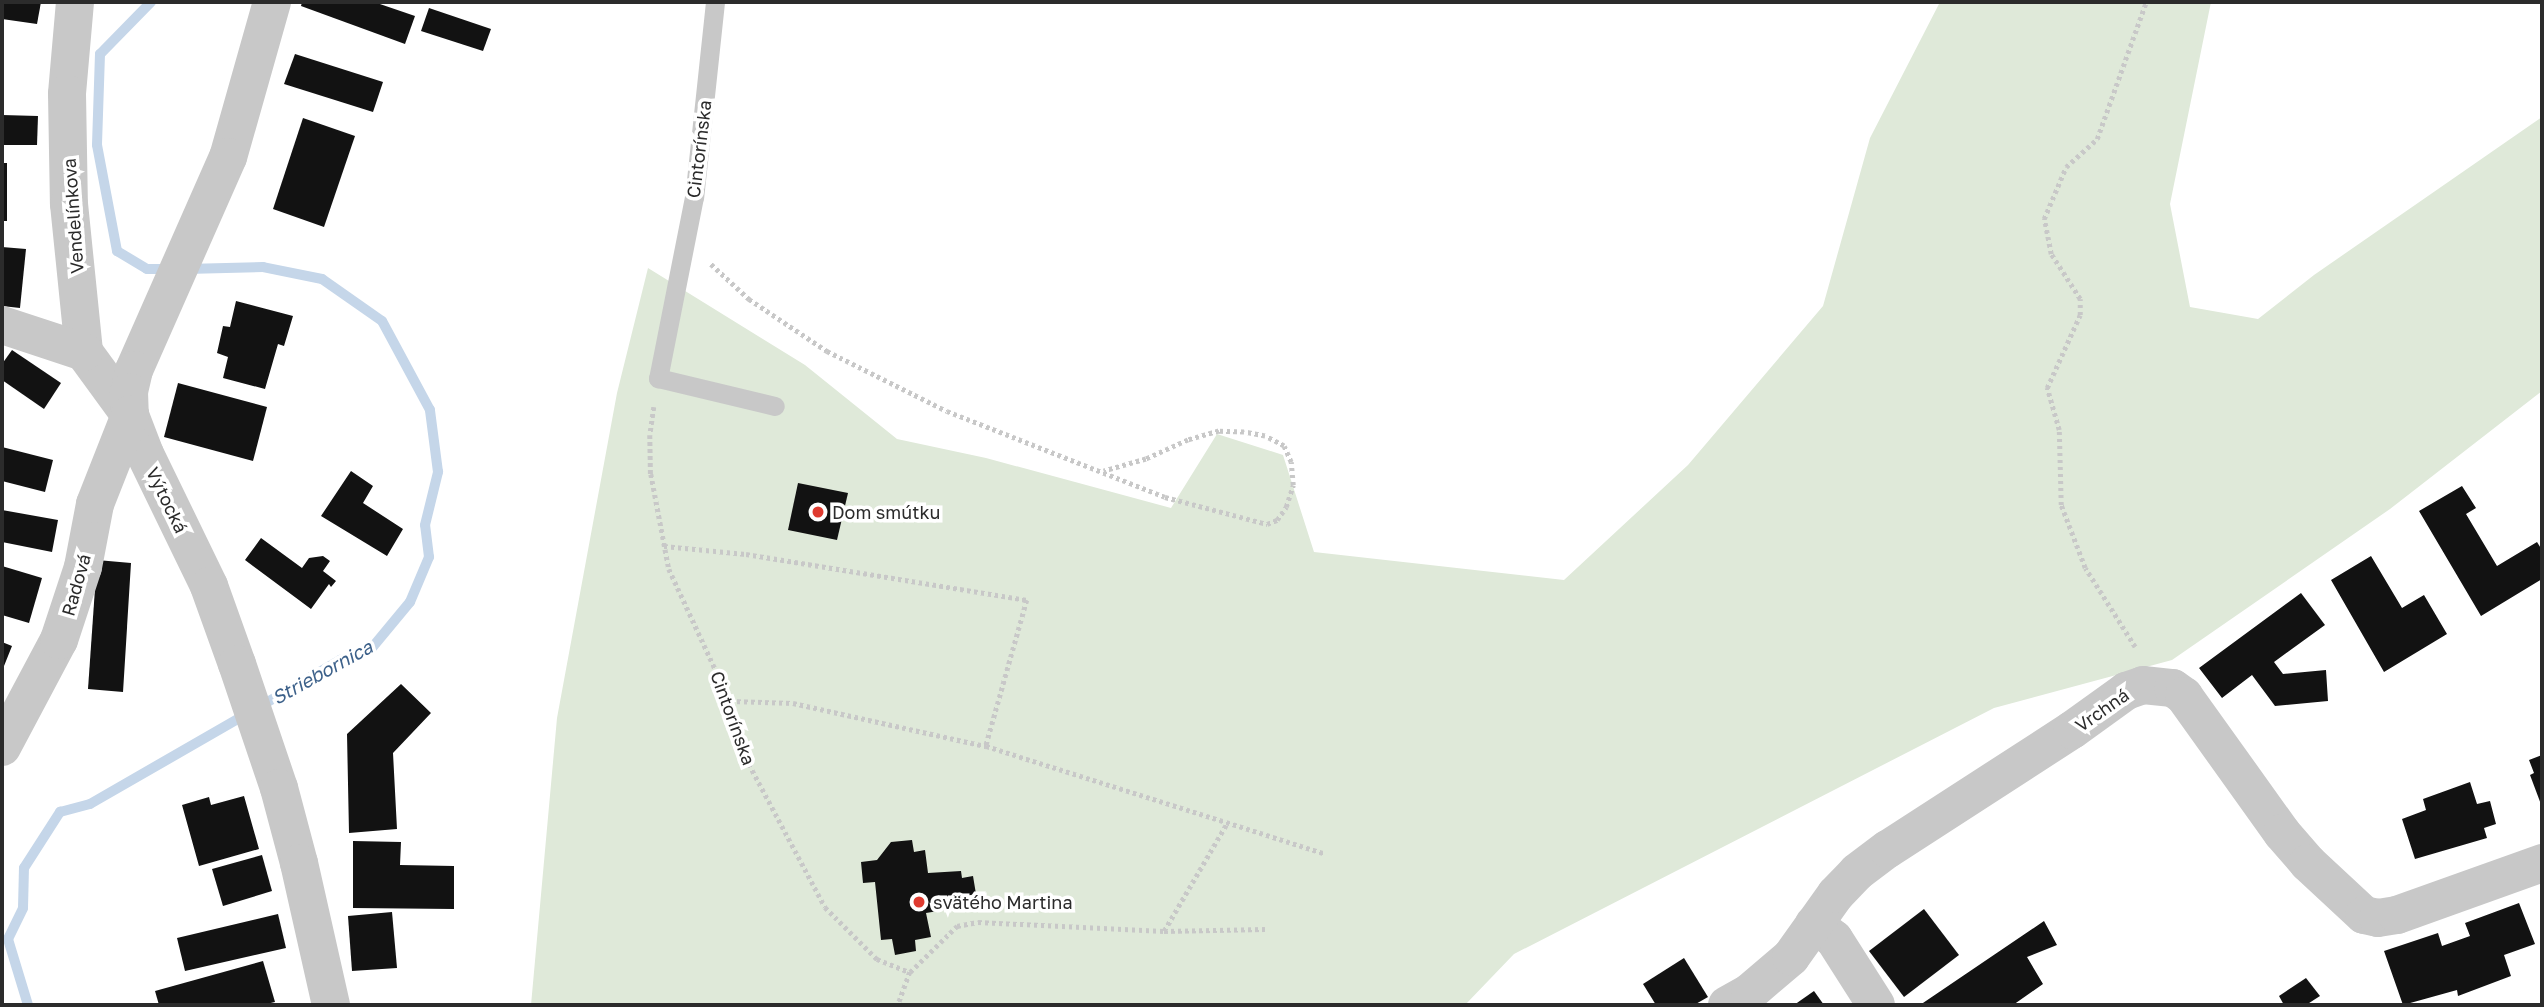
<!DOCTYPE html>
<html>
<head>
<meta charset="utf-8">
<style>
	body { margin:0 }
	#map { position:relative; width:2544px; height:1007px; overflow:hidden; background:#fff; font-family:"Golos Text",sans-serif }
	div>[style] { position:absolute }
	.green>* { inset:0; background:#dfe9d9 }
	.stream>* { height:10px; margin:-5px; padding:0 5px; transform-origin:5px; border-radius:5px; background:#c5d6e9 }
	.building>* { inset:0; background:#121212 }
	.path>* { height:4.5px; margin-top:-2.25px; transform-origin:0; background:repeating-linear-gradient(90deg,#c8c8c8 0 3.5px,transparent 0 7px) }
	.lane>* { height:19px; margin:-9.5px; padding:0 9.5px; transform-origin:9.5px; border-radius:9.5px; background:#c8c8c8 }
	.street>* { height:38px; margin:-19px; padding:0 19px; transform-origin:19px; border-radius:19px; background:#c8c8c8 }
	.dots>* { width:19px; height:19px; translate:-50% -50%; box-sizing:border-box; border:4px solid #fff; border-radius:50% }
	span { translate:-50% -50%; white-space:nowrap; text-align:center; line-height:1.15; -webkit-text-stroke:7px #fff; paint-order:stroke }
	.street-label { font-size:18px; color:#2b2b2b }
	.poi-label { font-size:18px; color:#2b2b2b }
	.left { translate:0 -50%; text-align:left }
	.water-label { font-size:19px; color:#3d618a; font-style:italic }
	.frame { position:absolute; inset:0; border:4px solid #2b2b2b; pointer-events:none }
</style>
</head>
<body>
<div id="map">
	<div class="green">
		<div style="clip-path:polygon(1940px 2px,2211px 2px,2170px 204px,2190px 307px,2258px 319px,2314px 275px,2542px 117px,2542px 391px,2390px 509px,2172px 660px,1994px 708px,1514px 954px,1465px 1005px,531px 1005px,557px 718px,617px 393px,648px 268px,805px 365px,897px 439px,986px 458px,1171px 508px,1217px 434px,1283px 455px,1314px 552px,1564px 580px,1688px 465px,1823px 306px,1870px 138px)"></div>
	</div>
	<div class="stream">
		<div style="left:151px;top:2px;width:73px;rotate:134.4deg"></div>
		<div style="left:100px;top:54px;width:91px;rotate:91.9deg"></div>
		<div style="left:97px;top:145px;width:108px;rotate:79.3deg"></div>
		<div style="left:117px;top:251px;width:35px;rotate:31deg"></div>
		<div style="left:147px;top:269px;width:23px"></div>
		<div style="left:28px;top:1005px;width:69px;rotate:-106.9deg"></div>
		<div style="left:8px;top:939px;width:34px;rotate:-64deg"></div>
		<div style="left:23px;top:908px;width:40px;rotate:-88.6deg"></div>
		<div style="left:24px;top:868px;width:67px;rotate:-57.3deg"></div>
		<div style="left:60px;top:812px;width:31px;rotate:-15deg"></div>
		<div style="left:90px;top:804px;width:289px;rotate:-29.9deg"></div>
		<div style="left:340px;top:660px;width:33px;rotate:-20deg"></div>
		<div style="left:371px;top:649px;width:61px;rotate:-50.3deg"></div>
		<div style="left:410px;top:602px;width:49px;rotate:-67.1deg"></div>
		<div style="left:429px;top:557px;width:32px;rotate:-97deg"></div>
		<div style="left:425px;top:525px;width:55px;rotate:-76.2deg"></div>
		<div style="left:438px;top:472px;width:63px;rotate:-97.4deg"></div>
		<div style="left:430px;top:410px;width:101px;rotate:-118.3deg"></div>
		<div style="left:382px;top:321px;width:73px;rotate:-145deg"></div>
		<div style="left:322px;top:279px;width:60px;rotate:-168.5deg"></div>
		<div style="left:263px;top:267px;width:77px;rotate:178.5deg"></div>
	</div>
	<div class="building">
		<div style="clip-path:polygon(2px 2px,41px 2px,37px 24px,2px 19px)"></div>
		<div style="clip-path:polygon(302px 2px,374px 2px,415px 16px,405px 44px,301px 6px)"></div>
		<div style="clip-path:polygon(429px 8px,491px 29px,483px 51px,421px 31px)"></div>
		<div style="clip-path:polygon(295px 54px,383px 82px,373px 112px,284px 84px)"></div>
		<div style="clip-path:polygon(2px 115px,38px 116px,37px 145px,2px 145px)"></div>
		<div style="clip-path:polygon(303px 118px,355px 136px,324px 227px,273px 209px)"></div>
		<div style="clip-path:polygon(2px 163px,7px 163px,7px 221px,2px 221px)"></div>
		<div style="clip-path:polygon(2px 247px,26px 249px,20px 308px,2px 306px)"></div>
		<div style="clip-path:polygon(236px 301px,293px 316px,284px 346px,278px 344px,265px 389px,223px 378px,228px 357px,217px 353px,223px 326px,230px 327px)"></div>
		<div style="clip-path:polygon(12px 350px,61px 383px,44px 409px,2px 380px,2px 364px)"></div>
		<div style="clip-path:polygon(178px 383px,267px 407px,253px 461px,164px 437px)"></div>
		<div style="clip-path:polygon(2px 447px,53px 460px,45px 492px,2px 481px)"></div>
		<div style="clip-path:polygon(351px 471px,373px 486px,363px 503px,403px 529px,387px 556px,321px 516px)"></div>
		<div style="clip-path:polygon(798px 483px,848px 493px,837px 540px,788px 530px)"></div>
		<div style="clip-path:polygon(2462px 486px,2476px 508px,2466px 514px,2497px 566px,2537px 542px,2542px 550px,2542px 579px,2481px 616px,2419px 511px)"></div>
		<div style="clip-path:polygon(2px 510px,58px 520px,52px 552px,2px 542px)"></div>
		<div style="clip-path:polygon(261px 538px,302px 568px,309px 558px,323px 556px,330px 561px,323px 571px,336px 581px,331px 587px,329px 584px,311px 609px,245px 560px)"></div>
		<div style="clip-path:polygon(2371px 556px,2402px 608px,2424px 595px,2447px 634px,2384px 672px,2331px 580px)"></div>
		<div style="clip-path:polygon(97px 560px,131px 563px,123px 692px,88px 689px)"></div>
		<div style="clip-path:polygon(2px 566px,42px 578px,29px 623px,2px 615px)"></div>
		<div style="clip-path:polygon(2301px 593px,2325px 625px,2274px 662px,2283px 674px,2326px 670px,2328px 701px,2275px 706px,2252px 675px,2222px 698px,2199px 668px)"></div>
		<div style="clip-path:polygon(2px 642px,12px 646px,2px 671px)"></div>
		<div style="clip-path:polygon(401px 684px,431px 713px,393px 753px,397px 829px,349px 833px,347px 734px)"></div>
		<div style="clip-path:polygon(2542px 755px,2542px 807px,2530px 775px,2534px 773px,2529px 760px)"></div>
		<div style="clip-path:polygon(2470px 782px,2477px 804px,2490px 801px,2496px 824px,2484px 828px,2487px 838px,2415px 859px,2402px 819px,2426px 810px,2423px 799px)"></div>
		<div style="clip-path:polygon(244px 796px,259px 849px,199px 866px,182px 805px,209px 797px,211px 805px)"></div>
		<div style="clip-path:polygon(912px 840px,914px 852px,925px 850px,928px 873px,961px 871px,962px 878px,973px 876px,976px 894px,960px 897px,962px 907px,926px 913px,931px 937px,915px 940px,916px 951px,895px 955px,892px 939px,881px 940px,875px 882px,863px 883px,861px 862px,877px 860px,891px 842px)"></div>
		<div style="clip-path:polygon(353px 841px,401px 842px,400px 865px,454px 866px,454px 909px,353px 908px)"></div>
		<div style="clip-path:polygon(262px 855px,272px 891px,223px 906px,212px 869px)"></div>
		<div style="clip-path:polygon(2519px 903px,2535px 944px,2504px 955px,2511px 976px,2458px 996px,2457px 990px,2403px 1005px,2384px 951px,2438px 933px,2442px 946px,2470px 936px,2465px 923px)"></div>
		<div style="clip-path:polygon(1924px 909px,1959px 955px,1904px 997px,1869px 951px)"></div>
		<div style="clip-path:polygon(392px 912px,397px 968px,352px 971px,348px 916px)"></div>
		<div style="clip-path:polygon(278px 914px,286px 948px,185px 971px,177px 938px)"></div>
		<div style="clip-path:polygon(2044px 921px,2057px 945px,2027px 957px,2043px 984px,2013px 1005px,1920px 1005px)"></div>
		<div style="clip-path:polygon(1684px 958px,1708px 997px,1694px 1005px,1656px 1005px,1643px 984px)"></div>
		<div style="clip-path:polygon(263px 961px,275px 1002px,262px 1005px,159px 1005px,155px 991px)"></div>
		<div style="clip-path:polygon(2306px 978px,2320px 996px,2306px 1005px,2284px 1005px,2279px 996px)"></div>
		<div style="clip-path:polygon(1814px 991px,1824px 1005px,1794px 1005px)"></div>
	</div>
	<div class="path">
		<div style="left:711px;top:264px;width:52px;rotate:42.6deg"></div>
		<div style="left:749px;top:299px;width:94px;rotate:33.7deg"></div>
		<div style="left:827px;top:351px;width:134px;rotate:26.6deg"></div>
		<div style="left:947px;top:411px;width:234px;rotate:21.5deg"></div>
		<div style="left:1165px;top:497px;width:106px;rotate:14.8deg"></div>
		<div style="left:1267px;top:524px;width:11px;rotate:-22deg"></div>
		<div style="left:1277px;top:520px;width:16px;rotate:-55deg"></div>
		<div style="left:1286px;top:507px;width:23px;rotate:-72deg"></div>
		<div style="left:1293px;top:485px;width:23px;rotate:-95deg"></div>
		<div style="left:1291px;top:462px;width:17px;rotate:-114deg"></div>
		<div style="left:1284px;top:446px;width:21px;rotate:-152deg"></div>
		<div style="left:1265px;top:436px;width:21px;rotate:-169deg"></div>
		<div style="left:1244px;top:432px;width:25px;rotate:-178deg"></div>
		<div style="left:1219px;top:431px;width:32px;rotate:164deg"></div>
		<div style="left:1188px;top:440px;width:46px;rotate:155.7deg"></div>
		<div style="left:1146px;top:459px;width:44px;rotate:164.1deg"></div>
		<div style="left:654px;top:407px;width:28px;rotate:98deg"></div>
		<div style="left:650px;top:435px;width:39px;rotate:89deg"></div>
		<div style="left:651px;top:474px;width:97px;rotate:79.3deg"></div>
		<div style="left:669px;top:569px;width:145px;rotate:65.2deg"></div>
		<div style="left:730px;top:701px;width:66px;rotate:73.2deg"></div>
		<div style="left:749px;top:764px;width:162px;rotate:62deg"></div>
		<div style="left:825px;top:907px;width:74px;rotate:45deg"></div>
		<div style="left:877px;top:959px;width:35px;rotate:22deg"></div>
		<div style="left:910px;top:972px;width:35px;rotate:110deg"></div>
		<div style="left:664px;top:546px;width:82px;rotate:5.6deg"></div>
		<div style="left:746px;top:554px;width:285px;rotate:9.3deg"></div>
		<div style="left:1027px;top:600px;width:152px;rotate:105.7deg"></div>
		<div style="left:2135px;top:647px;width:93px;rotate:-122.3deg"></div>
		<div style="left:2085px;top:568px;width:67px;rotate:-110.9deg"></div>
		<div style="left:2061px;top:505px;width:75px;rotate:-91.5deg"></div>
		<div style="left:2059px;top:430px;width:44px;rotate:-105.9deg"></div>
		<div style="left:2047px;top:388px;width:80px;rotate:-65.7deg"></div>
		<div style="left:2080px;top:315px;width:16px;rotate:-90deg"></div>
		<div style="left:2080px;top:299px;width:54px;rotate:-122.8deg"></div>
		<div style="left:2051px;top:254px;width:36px;rotate:-101deg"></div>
		<div style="left:2044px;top:219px;width:56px;rotate:-67.1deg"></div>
		<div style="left:2066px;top:167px;width:42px;rotate:-42.1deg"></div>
		<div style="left:2097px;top:139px;width:145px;rotate:-70.3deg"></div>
		<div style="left:730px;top:701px;width:63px;rotate:1.8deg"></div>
		<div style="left:793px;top:703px;width:198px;rotate:12.6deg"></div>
		<div style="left:986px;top:746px;width:354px;rotate:17.6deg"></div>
		<div style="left:1164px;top:931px;width:125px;rotate:-59.7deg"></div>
		<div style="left:910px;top:972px;width:66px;rotate:-44.4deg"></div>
		<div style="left:957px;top:926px;width:21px;rotate:-11deg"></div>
		<div style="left:978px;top:922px;width:186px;rotate:2.8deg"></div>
		<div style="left:1164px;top:931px;width:101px;rotate:-1.1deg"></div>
	</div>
	<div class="lane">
		<div style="left:715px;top:2px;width:196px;rotate:96.1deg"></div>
		<div style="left:694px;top:197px;width:185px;rotate:101.2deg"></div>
		<div style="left:658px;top:378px;width:120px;rotate:13.5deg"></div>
	</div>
	<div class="street">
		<div style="left:75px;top:2px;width:92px;rotate:95deg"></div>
		<div style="left:67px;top:94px;width:110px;rotate:89deg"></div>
		<div style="left:69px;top:204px;width:149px;rotate:84.2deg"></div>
		<div style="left:84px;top:352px;width:78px;rotate:53.9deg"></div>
		<div style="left:272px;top:2px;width:161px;rotate:105.8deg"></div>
		<div style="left:228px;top:157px;width:233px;rotate:113.8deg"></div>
		<div style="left:134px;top:370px;width:23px;rotate:103deg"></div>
		<div style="left:129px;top:392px;width:23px;rotate:88deg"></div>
		<div style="left:130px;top:415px;width:42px;rotate:69deg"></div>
		<div style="left:145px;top:454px;width:147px;rotate:64.1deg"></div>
		<div style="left:209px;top:586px;width:83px;rotate:70.3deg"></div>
		<div style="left:237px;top:664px;width:131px;rotate:71.3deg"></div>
		<div style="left:279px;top:788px;width:78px;rotate:75.1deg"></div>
		<div style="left:299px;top:863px;width:146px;rotate:77.3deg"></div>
		<div style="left:2px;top:325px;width:86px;rotate:18.2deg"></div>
		<div style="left:2px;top:747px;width:121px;rotate:-62deg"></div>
		<div style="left:59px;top:640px;width:77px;rotate:-71.8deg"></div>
		<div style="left:83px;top:567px;width:64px;rotate:-79.2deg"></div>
		<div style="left:95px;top:504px;width:96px;rotate:-68.5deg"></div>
		<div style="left:1814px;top:924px;width:25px;rotate:37deg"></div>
		<div style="left:1834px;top:939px;width:78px;rotate:57.5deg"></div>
		<div style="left:1727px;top:1005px;width:26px;rotate:-29deg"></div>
		<div style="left:1750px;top:992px;width:54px;rotate:-40.5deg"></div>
		<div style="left:1791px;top:957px;width:77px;rotate:-54.5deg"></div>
		<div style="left:1836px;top:894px;width:30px;rotate:-46deg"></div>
		<div style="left:1857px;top:872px;width:39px;rotate:-37deg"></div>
		<div style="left:1888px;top:849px;width:219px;rotate:-32.9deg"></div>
		<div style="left:2072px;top:730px;width:67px;rotate:-35.8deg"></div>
		<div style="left:2126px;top:691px;width:18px;rotate:-19deg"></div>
		<div style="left:2143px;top:685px;width:30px;rotate:6deg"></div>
		<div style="left:2173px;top:688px;width:14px;rotate:36deg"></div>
		<div style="left:2184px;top:696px;width:168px;rotate:54.4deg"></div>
		<div style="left:2282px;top:833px;width:40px;rotate:49deg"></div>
		<div style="left:2308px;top:863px;width:76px;rotate:42.9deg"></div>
		<div style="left:2364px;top:915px;width:14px;rotate:12deg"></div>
		<div style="left:2378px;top:918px;width:19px;rotate:-9deg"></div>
		<div style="left:2397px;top:915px;width:154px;rotate:-19.7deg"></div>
	</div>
	<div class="dots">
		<div style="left:818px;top:512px;background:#df3b30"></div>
		<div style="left:919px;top:902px;background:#df3b30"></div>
	</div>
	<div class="street-label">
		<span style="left:699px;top:149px;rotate:-83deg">Cintorínska</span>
		<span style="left:73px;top:216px;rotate:-94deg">Vendelínkova</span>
		<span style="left:167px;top:500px;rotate:64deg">Výtocká</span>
		<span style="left:76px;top:585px;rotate:-74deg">Radová</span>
		<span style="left:2102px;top:710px;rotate:-35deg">Vrchná</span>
		<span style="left:733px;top:718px;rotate:70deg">Cintorínska</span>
	</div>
	<div class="poi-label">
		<span class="left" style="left:832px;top:512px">Dom smútku</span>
		<span class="left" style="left:933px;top:902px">svätého Martina</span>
	</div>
	<div class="water-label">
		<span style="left:322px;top:672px;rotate:-29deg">Striebornica</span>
	</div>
	<div class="frame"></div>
</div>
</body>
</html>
